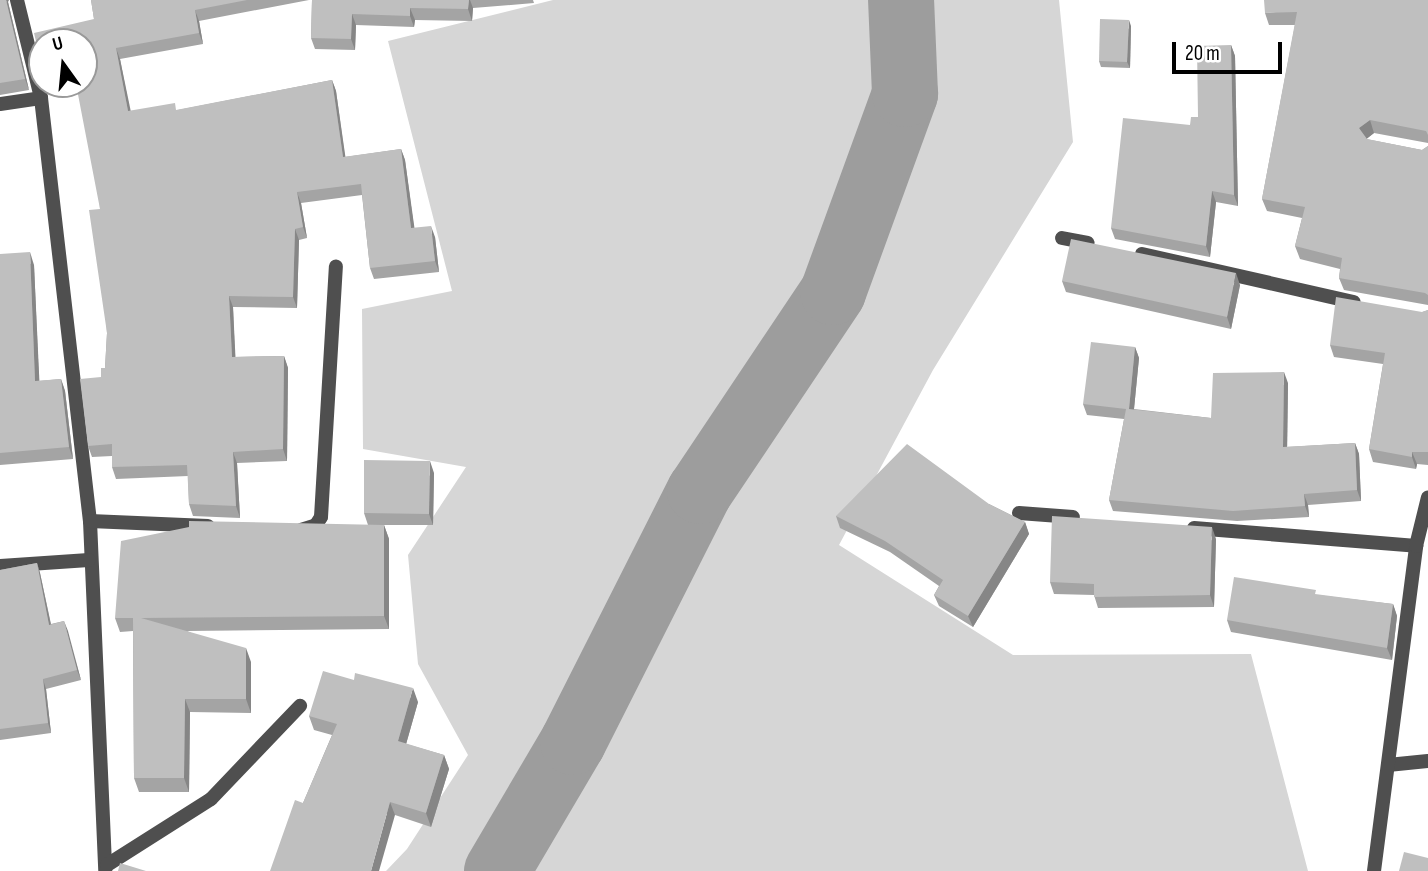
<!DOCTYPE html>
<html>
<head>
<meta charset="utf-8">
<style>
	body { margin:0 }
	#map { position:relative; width:1428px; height:871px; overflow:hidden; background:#fff; font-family:"Sofia Sans Condensed",sans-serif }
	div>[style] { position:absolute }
	.green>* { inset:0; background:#d6d6d6 }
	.river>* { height:66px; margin:-33px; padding:0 33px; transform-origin:33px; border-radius:33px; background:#9d9d9d }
	.lane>* { height:14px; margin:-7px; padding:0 7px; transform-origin:7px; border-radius:7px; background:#4f4f4f }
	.street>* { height:14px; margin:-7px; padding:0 7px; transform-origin:7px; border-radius:7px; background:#4f4f4f }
	.wall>* { inset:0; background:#a4a4a4 }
	.shaded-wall>* { inset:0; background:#868686 }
	.building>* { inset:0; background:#bfbfbf }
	span { translate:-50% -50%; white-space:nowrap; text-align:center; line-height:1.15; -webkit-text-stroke:7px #fff; paint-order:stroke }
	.north { position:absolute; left:28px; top:28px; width:70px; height:70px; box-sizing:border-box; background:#fff; border:2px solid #999; border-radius:50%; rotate:345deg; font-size:19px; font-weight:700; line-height:28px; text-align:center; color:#000 }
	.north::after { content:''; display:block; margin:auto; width:24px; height:32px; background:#000; clip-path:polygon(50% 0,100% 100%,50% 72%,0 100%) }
	.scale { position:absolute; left:1172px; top:42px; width:110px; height:32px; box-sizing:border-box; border:4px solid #000; border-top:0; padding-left:9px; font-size:21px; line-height:24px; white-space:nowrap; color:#000; -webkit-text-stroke:5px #fff; paint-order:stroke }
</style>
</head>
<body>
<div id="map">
	<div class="green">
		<div style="clip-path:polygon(553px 0,1059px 0,1073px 142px,933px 370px,839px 545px,1013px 655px,1251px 654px,1308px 871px,386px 871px,407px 849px,468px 755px,418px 664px,408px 555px,466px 467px,363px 449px,362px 309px,452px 291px,388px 41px)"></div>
	</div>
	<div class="river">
		<div style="left:497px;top:871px;width:150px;rotate:-59.5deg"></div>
		<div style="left:573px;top:742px;width:281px;rotate:-63.2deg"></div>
		<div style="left:700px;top:491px;width:239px;rotate:-56.2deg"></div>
		<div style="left:833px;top:292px;width:211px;rotate:-70deg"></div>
		<div style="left:905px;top:94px;width:94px;rotate:-92.4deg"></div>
	</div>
	<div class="lane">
		<div style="left:1388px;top:765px;width:40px;rotate:-5.7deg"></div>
	</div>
	<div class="street">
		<div style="left:17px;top:0;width:101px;rotate:76.2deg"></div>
		<div style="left:41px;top:98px;width:426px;rotate:83.4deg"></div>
		<div style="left:90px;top:521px;width:350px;rotate:87.5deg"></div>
		<div style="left:0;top:104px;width:41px;rotate:-8.3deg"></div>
		<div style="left:1062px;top:238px;width:26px;rotate:11deg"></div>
		<div style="left:1142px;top:254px;width:217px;rotate:12.8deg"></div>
		<div style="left:1019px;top:513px;width:54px;rotate:4.2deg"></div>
		<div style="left:90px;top:521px;width:118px;rotate:2.4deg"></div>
		<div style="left:1194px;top:528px;width:223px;rotate:4.6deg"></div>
		<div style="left:301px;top:530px;width:16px;rotate:-18deg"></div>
		<div style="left:316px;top:525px;width:9px;rotate:-58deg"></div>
		<div style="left:321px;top:517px;width:251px;rotate:-86.6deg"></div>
		<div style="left:0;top:566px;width:89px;rotate:-3.9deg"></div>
		<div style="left:107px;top:865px;width:123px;rotate:-32.4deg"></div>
		<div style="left:211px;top:799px;width:129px;rotate:-46.3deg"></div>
		<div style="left:1374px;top:871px;width:328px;rotate:-82.6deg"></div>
		<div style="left:1416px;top:546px;width:50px;rotate:-76.2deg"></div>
	</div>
	<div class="wall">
		<div style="clip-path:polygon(0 0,8px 2px,29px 90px,0 95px)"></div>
		<div style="clip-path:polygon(91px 0,309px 0,199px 21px,203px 44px,120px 59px,130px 111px,178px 110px,332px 80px,336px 91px,345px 157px,401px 149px,405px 160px,414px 228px,435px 237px,439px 272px,374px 279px,370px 268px,362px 195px,301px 203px,307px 238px,299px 240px,297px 308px,233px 307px,235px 357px,284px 356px,288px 368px,287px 461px,237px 463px,240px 518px,193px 516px,189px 504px,188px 476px,116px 479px,112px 467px,112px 456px,92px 457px,88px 446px,101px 377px,105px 368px,107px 333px,100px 209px,94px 19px)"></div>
		<div style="clip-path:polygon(312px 0,533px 0,534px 3px,473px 8px,472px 21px,415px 20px,414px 27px,356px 25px,355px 50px,315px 49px,311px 38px)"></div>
		<div style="clip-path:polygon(1428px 0,1428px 143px,1374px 133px,1366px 139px,1422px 150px,1428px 146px,1428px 305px,1344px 290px,1339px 278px,1340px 269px,1300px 259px,1295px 246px,1302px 218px,1267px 211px,1262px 199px,1295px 25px,1269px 25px,1265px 13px)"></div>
		<div style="clip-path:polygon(1131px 26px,1130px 68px,1101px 67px,1099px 61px)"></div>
		<div style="clip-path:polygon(1231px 45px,1235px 56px,1238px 206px,1216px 202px,1210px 257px,1115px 239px,1111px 228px,1190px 125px,1198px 117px)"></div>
		<div style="clip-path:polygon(47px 84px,69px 84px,48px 88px)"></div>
		<div style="clip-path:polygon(0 254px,34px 265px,39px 381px,61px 379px,65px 391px,73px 459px,0 465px)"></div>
		<div style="clip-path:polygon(1062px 281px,1240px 285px,1231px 329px,1066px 292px)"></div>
		<div style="clip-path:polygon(1428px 310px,1428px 465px,1417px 464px,1416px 469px,1373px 462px,1369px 449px,1383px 364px,1334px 357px,1330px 345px)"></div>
		<div style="clip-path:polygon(1135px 347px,1139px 358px,1134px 409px,1211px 418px,1288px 383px,1287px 447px,1355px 443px,1359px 454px,1361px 501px,1308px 505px,1309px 517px,1237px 521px,1113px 511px,1109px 500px,1124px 419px,1087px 415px,1083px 404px)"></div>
		<div style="clip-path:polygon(434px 473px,433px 525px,384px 525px,389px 539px,389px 629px,187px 631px,251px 662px,251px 713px,190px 712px,189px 792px,139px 792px,134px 778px,133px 631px,120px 632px,115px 618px,368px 525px,364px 513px)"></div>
		<div style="clip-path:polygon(989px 504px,1025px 522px,1029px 534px,973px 627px,939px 606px,934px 595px,939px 586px,890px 552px,840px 528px,836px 516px)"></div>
		<div style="clip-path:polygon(1216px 539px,1214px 607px,1098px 608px,1094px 595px,1054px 594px,1050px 582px)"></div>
		<div style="clip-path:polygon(37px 563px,40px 573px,51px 624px,64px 621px,81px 680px,46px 689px,51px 733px,0 740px,0 570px)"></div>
		<div style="clip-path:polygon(1317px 595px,1393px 604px,1397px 616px,1392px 660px,1231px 632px,1227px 620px)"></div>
		<div style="clip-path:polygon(354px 680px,418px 702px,406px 744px,444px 755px,449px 769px,431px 827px,395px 815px,303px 803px,332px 735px,314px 730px,309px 716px)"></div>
	</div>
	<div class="shaded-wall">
		<div style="clip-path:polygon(6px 0,9px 0,8px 2px,29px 90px,25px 79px)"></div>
		<div style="clip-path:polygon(469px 0,470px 0,473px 8px,472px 21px,468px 9px)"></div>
		<div style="clip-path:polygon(410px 8px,415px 20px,414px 27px,410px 16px)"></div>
		<div style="clip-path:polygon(195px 10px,199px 21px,203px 44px,199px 33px)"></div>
		<div style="clip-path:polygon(352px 14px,356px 25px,355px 50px,351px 39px)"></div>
		<div style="clip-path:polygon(1129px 20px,1131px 26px,1130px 68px,1127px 62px)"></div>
		<div style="clip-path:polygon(1231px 45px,1235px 56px,1238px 206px,1234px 195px)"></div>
		<div style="clip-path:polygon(116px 48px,120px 59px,133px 122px,128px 111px)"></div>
		<div style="clip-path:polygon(332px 80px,336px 91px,347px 168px,343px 157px)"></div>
		<div style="clip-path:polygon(1370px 120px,1374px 133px,1364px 141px,1359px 128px)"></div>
		<div style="clip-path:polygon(401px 149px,405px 160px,416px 239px,411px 228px)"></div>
		<div style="clip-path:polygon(1212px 191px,1216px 202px,1210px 257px,1206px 246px)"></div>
		<div style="clip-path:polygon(297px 192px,301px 203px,307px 238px,303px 227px)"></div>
		<div style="clip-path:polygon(431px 226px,435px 237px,439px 272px,435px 261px)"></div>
		<div style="clip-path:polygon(295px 229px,299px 240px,297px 308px,293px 297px)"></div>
		<div style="clip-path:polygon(30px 252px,34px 265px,40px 394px,35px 381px)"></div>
		<div style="clip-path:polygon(1236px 273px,1240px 285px,1231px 329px,1227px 317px)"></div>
		<div style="clip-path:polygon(229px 296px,233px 307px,236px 368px,232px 357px)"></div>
		<div style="clip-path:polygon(1135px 347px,1139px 358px,1133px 419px,1129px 409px)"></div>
		<div style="clip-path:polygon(284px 356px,288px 368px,287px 461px,283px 449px)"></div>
		<div style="clip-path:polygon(1284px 372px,1288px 383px,1287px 458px,1283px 447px)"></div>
		<div style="clip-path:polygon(61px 379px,65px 391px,73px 459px,69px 447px)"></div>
		<div style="clip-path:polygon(1355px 443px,1359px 454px,1361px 501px,1357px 490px)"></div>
		<div style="clip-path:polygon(233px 452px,237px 463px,240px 518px,236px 506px)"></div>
		<div style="clip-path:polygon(1412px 452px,1417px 464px,1416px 469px,1412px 457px)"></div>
		<div style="clip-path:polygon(430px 461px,434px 473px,433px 525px,429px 514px)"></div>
		<div style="clip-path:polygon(1304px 494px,1308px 505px,1309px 517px,1305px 506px)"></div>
		<div style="clip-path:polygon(1025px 522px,1029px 534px,973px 627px,968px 616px)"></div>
		<div style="clip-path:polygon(384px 525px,389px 539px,389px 629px,384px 616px)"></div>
		<div style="clip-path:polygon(1212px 527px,1216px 539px,1214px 607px,1210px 595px)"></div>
		<div style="clip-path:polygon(37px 563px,40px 573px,53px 635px,49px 625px)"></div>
		<div style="clip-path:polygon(1393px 604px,1397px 616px,1392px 660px,1387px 648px)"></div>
		<div style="clip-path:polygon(64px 621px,68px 631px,81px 680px,77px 670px)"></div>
		<div style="clip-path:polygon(246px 648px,251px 662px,251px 713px,246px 699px)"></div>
		<div style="clip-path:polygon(43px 679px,46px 689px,51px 733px,48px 723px)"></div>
		<div style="clip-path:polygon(413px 688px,418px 702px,403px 755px,398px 741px)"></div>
		<div style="clip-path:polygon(185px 699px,190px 712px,189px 792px,184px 778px)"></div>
		<div style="clip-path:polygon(444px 755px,449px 769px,431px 827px,426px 813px)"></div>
		<div style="clip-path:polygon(390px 802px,395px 815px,379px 871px,371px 871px)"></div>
	</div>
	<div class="building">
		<div style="clip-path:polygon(0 0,6px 0,25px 79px,0 83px)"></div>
		<div style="clip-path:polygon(91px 0,247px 0,195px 10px,199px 33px,116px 48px,128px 111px,175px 103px,176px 110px,332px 80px,343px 157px,401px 149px,411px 228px,431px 226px,435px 261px,370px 268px,361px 184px,297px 192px,303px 227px,295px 229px,293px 297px,229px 296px,232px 357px,284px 356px,283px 449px,233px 452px,236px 506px,189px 504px,187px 465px,112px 467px,112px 444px,88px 446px,80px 379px,101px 377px,101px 368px,105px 368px,107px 333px,89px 210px,100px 209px,76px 84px,84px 84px,84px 42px,42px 42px,42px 67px,34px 33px,94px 19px)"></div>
		<div style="clip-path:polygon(312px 0,469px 0,468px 9px,410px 8px,410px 16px,352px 14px,351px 39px,311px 38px)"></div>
		<div style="clip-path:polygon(1264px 0,1428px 0,1428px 135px,1426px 131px,1370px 120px,1359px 128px,1367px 139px,1422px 150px,1428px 146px,1428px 295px,1425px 293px,1339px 278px,1342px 258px,1295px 246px,1305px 207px,1262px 199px,1297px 12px,1265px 13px)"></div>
		<div style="clip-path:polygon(1100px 19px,1129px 20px,1127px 62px,1099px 61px)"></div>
		<div style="clip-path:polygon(1231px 45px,1234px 195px,1212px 191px,1206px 246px,1111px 228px,1123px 118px,1190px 125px,1191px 117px,1198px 117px,1197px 46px)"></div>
		<div style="clip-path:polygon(1071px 239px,1236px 273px,1227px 317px,1062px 281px)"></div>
		<div style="clip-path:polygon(30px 252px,35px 381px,61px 379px,69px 447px,0 453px,0 254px)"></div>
		<div style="clip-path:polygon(1336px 297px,1422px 312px,1428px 310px,1428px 452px,1412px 452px,1412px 457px,1369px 449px,1385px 353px,1330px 345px)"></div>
		<div style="clip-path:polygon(1091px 342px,1135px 347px,1129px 409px,1211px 418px,1213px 373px,1284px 372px,1283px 447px,1355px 443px,1357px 490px,1304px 494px,1305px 506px,1233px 511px,1109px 500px,1126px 409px,1083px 404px)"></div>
		<div style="clip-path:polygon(907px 444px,989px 504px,1025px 522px,968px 616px,934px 595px,943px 580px,885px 541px,836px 516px)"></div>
		<div style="clip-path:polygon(364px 460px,430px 461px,429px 514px,364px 513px)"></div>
		<div style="clip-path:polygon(1052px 516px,1212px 527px,1210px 595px,1094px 597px,1094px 584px,1050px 582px)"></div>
		<div style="clip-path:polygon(189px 521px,384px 525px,384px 616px,141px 618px,246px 648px,246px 699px,185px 699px,184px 778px,134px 778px,133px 618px,115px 618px,121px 541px,189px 527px)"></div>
		<div style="clip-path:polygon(37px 563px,49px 625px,64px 621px,77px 670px,43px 679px,48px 723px,0 729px,0 570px)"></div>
		<div style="clip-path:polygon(1234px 577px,1316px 590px,1315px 594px,1393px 604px,1387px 648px,1227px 620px)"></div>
		<div style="clip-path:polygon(323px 671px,354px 680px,355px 673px,413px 688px,398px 741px,444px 755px,426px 813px,390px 802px,371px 871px,270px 871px,295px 800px,303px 803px,337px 724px,309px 716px)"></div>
		<div style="clip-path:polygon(1404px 852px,1428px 858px,1428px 871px,1399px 871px)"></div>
		<div style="clip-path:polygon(120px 863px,146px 871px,118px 871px)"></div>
	</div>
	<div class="north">U</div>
	<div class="scale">20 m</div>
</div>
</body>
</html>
